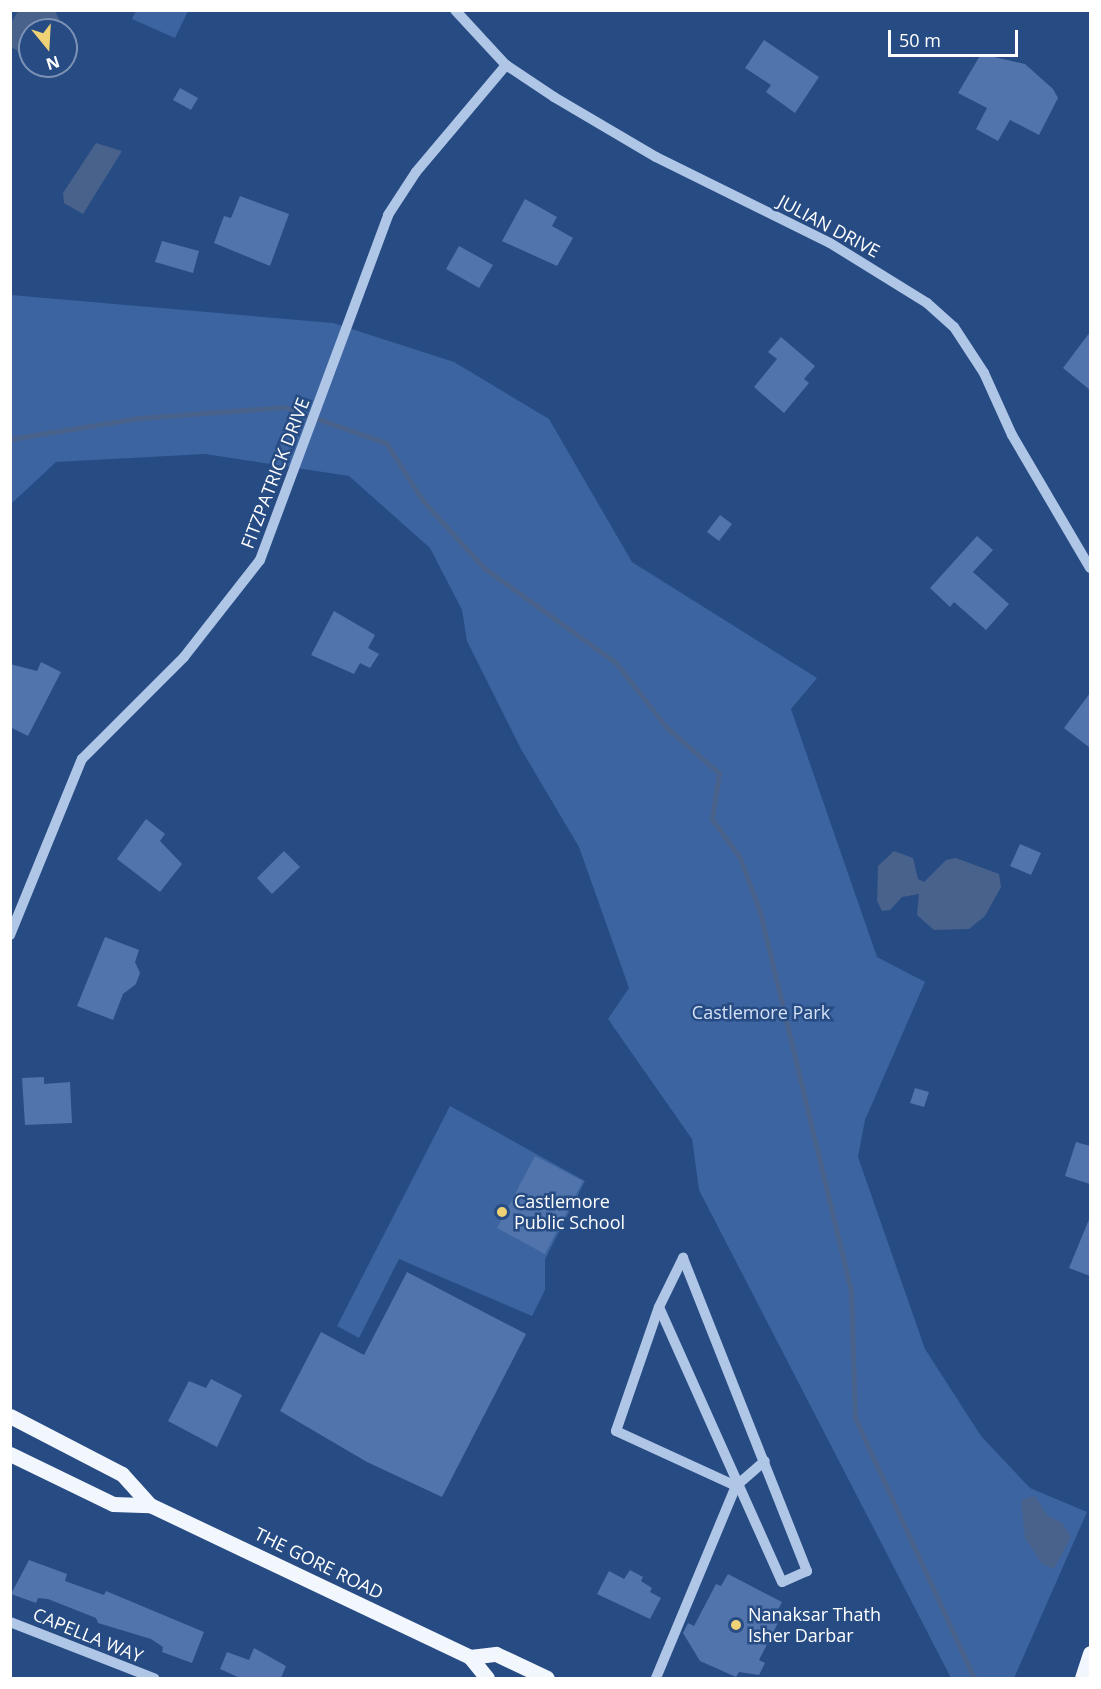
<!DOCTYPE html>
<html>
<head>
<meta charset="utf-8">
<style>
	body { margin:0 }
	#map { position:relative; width:1101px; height:1689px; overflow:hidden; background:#274b83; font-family:"Open Sans",sans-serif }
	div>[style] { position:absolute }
	.green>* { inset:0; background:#3c64a0 }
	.water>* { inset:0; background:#48628b }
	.stream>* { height:5px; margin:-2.5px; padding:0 2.5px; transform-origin:2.5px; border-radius:2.5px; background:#48628b }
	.building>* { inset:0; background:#5074ab }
	.minor>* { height:10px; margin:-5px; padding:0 5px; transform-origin:5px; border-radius:5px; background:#b0c6e7 }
	.major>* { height:15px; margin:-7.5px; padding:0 7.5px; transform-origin:7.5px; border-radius:7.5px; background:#f2f6fd }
	.dots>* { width:16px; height:16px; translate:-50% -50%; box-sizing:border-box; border:3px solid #274b83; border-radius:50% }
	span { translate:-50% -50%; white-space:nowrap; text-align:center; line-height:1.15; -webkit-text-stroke:5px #274b83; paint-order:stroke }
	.street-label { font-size:18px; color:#fff }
	.park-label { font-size:18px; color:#d4e1f6 }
	.poi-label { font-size:18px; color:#fff }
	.left { translate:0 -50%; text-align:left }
	.frame { position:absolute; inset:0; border:12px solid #fff; pointer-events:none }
	.north { position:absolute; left:18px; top:18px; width:60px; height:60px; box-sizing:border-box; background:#274b83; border:2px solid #7d93b5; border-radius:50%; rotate:162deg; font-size:16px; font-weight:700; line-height:24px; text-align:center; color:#fff }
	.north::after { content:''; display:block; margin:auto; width:21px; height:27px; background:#efd276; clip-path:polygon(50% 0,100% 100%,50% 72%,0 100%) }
	.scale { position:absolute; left:888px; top:30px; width:130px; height:27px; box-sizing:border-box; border:3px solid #fff; border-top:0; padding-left:8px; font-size:18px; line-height:21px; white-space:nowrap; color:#fff; -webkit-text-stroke:4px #274b83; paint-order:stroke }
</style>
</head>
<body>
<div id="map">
	<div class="green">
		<div style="clip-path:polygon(136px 11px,136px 10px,188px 11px,175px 38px,132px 19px)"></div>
		<div style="clip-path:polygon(11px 295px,333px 323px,454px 362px,549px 419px,632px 562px,817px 678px,791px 709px,877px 957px,925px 982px,865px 1120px,858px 1157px,925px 1349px,981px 1436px,1030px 1488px,1087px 1512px,1014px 1678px,951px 1678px,699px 1190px,692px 1139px,608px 1019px,629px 988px,579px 847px,521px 749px,467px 641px,462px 610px,430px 548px,349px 476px,205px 454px,56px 462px,11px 504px)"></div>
		<div style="clip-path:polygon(450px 1106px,585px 1181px,545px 1259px,545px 1290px,532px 1316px,399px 1259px,359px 1338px,337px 1326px)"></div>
	</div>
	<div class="water">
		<div style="clip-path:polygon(18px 11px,55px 11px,60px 21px,59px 30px,30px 30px,30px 58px,11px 47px,11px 23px)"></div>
		<div style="clip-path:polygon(96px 143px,122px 151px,83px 214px,64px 203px,63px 193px)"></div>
		<div style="clip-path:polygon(894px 851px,913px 858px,918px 879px,924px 882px,946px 860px,956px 858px,999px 874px,1001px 887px,985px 916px,969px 929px,934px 930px,917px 915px,919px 894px,902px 897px,890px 910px,882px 911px,877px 901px,878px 866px)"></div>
		<div style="clip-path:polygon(1035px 1496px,1047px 1515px,1062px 1523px,1071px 1537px,1054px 1569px,1042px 1564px,1025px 1538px,1021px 1500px)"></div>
	</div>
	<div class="stream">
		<div style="left:10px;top:439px;width:131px;rotate:-9.2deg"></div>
		<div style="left:139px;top:418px;width:145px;rotate:-4.3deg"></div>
		<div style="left:284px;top:407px;width:108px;rotate:19.4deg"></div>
		<div style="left:386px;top:443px;width:69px;rotate:57.5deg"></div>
		<div style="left:423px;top:501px;width:91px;rotate:47.7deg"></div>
		<div style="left:484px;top:568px;width:163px;rotate:35.7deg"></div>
		<div style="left:616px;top:663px;width:83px;rotate:51.9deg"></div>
		<div style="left:667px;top:728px;width:69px;rotate:40.9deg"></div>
		<div style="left:719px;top:773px;width:47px;rotate:98.7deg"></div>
		<div style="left:712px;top:819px;width:48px;rotate:54.3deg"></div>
		<div style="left:740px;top:858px;width:58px;rotate:69.7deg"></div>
		<div style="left:760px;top:912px;width:390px;rotate:76.5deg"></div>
		<div style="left:851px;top:1291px;width:127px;rotate:88.2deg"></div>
		<div style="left:855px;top:1418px;width:286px;rotate:65.4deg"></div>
	</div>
	<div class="building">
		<div style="clip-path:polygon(764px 40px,819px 77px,795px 113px,766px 92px,771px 85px,745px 68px)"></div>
		<div style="clip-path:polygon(981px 54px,1025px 64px,1053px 89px,1058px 98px,1039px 135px,1010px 120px,998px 141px,976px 129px,987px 108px,958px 93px)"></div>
		<div style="clip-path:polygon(180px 88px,198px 98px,191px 110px,173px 100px)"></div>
		<div style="clip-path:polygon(240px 196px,289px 214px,270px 266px,214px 243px,224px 216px,231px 218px)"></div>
		<div style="clip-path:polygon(525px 199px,557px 217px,552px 226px,573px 238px,557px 266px,502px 241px)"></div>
		<div style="clip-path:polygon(162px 241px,199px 251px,193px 273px,155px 262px)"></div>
		<div style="clip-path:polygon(459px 246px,493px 265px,479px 288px,446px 269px)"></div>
		<div style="clip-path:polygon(1090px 332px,1090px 390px,1063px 368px)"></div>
		<div style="clip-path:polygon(781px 337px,815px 366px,804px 379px,809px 383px,784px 413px,754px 387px,777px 359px,768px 352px)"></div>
		<div style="clip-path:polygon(720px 515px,732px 524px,719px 541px,707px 532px)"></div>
		<div style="clip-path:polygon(977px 536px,993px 550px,973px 572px,1009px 604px,986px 630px,954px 602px,950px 607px,930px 588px)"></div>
		<div style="clip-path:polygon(334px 611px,375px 635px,368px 648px,379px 654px,370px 668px,360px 663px,354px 674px,311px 655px)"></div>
		<div style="clip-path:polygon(41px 662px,61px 672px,28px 736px,10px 727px,10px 664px,37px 671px)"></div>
		<div style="clip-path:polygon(1090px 693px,1090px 748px,1064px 728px)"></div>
		<div style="clip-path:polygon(146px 819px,165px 834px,160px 841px,182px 864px,160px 892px,117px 859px)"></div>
		<div style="clip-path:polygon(1020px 844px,1041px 853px,1031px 875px,1010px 866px)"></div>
		<div style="clip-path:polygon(284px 851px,300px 867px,272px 894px,257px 878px)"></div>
		<div style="clip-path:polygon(105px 937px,139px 950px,135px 962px,140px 973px,136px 984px,123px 994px,113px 1020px,77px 1006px)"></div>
		<div style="clip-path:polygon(44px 1077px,44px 1084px,70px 1082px,72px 1123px,25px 1125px,22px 1078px)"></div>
		<div style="clip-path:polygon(915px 1088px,929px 1092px,924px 1107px,910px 1103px)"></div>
		<div style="clip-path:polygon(1076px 1142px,1090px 1146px,1090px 1184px,1065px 1176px)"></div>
		<div style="clip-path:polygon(535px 1156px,583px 1181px,545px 1254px,497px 1228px)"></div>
		<div style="clip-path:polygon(1090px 1217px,1090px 1276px,1069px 1268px)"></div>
		<div style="clip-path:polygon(407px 1272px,526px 1334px,442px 1497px,367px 1462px,280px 1411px,321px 1332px,364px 1355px)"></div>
		<div style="clip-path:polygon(211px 1379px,242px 1395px,217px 1447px,168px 1421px,189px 1381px,206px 1388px)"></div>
		<div style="clip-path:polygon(29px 1560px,67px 1574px,65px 1581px,104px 1595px,106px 1591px,204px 1632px,192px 1663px,162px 1652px,163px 1647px,151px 1639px,98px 1623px,96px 1618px,48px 1599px,38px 1598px,36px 1603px,11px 1594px)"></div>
		<div style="clip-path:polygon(630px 1570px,643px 1577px,641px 1581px,652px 1588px,650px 1592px,661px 1598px,650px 1619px,597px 1594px,609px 1571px,624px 1579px)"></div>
		<div style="clip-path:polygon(728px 1574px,782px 1602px,776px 1614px,781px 1617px,759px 1660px,765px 1663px,759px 1675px,739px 1672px,736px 1677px,700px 1661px,683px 1633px,688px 1623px,694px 1626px,716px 1584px,721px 1586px)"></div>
		<div style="clip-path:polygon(254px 1648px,286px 1666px,281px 1678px,240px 1678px,220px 1669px,227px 1652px,249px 1660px)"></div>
	</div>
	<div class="minor">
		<div style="left:455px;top:10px;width:75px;rotate:47.2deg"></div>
		<div style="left:506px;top:65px;width:58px;rotate:33.7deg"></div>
		<div style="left:554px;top:97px;width:118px;rotate:30.5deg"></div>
		<div style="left:656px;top:157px;width:194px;rotate:26.3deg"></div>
		<div style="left:830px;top:243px;width:114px;rotate:31.7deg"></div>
		<div style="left:927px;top:303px;width:36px;rotate:42deg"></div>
		<div style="left:954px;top:327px;width:55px;rotate:56.9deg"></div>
		<div style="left:984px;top:373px;width:68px;rotate:65.7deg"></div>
		<div style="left:1012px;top:435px;width:154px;rotate:59.6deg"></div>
		<div style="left:10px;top:935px;width:190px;rotate:-67.8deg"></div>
		<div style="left:82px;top:759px;width:144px;rotate:-45deg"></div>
		<div style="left:184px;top:657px;width:123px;rotate:-51.9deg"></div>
		<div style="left:260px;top:560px;width:368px;rotate:-69.6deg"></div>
		<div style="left:388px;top:215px;width:51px;rotate:-56.9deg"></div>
		<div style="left:416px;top:172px;width:140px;rotate:-49.9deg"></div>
		<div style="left:736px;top:1486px;width:38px;rotate:-41deg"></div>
		<div style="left:10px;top:1622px;width:155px;rotate:21.3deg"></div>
		<div style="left:656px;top:1678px;width:208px;rotate:-67.4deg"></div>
		<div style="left:736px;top:1486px;width:132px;rotate:-155.4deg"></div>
		<div style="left:616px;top:1431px;width:131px;rotate:-70.9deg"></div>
		<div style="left:659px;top:1307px;width:55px;rotate:-63.9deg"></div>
		<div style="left:683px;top:1258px;width:337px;rotate:68.4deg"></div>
		<div style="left:807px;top:1571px;width:27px;rotate:156deg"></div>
		<div style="left:782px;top:1582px;width:301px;rotate:-114.1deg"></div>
	</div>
	<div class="major">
		<div style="left:10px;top:1416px;width:126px;rotate:27.4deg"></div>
		<div style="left:122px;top:1474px;width:42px;rotate:47.9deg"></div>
		<div style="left:150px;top:1505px;width:354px;rotate:25.4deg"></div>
		<div style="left:470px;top:1657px;width:27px;rotate:51deg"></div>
		<div style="left:10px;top:1454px;width:114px;rotate:25.9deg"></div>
		<div style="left:113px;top:1504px;width:37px;rotate:2deg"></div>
		<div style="left:470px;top:1657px;width:26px;rotate:-7deg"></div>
		<div style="left:496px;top:1654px;width:56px;rotate:25.2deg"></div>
		<div style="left:1082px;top:1678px;width:26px;rotate:-72deg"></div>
	</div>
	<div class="dots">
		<div style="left:502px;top:1212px;background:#efd276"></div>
		<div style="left:736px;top:1625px;background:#efd276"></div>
	</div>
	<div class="street-label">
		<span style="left:829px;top:226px;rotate:28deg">JULIAN DRIVE</span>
		<span style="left:275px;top:473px;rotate:-69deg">FITZPATRICK DRIVE</span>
		<span style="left:319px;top:1563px;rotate:26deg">THE GORE ROAD</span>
		<span style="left:88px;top:1635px;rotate:22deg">CAPELLA WAY</span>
	</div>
	<div class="park-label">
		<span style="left:761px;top:1012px">Castlemore Park</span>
	</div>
	<div class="poi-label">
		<span class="left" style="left:514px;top:1212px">Castlemore<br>Public School</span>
		<span class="left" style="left:748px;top:1625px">Nanaksar Thath<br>Isher Darbar</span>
	</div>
	<div class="frame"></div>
	<div class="north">N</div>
	<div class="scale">50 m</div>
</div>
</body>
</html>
